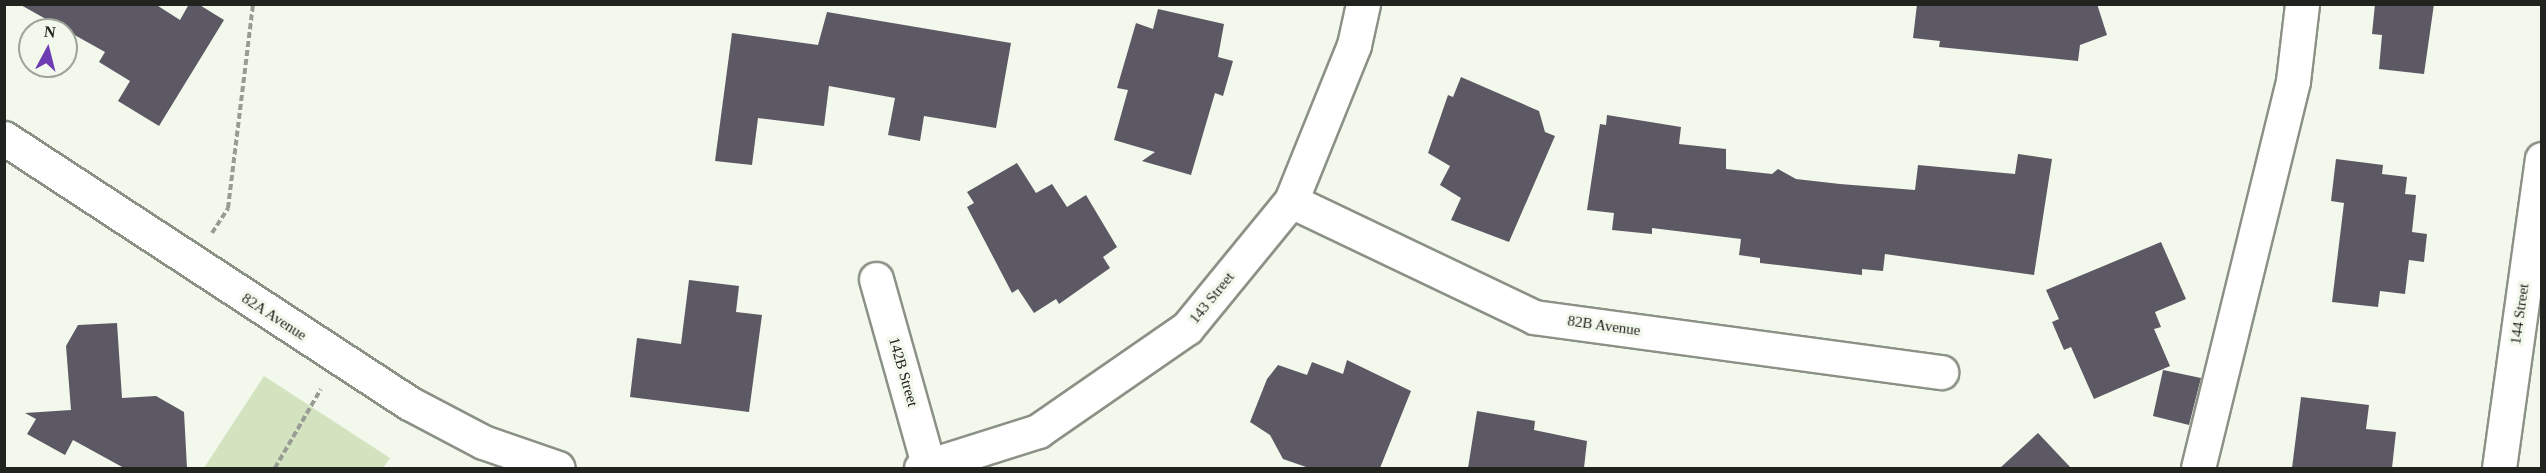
<!DOCTYPE html>
<html>
<head>
<meta charset="utf-8">
<style>
	body { margin:0 }
	#map { position:relative; width:2546px; height:473px; overflow:hidden; background:#f2f8eb; font-family:Georgia,serif }
	div>[style] { position:absolute }
	.green>* { inset:0; background:#d3e3c0 }
	.building>* { inset:0; background:#5c5964 }
	.path>* { height:4px; margin-top:-2px; transform-origin:0; background:repeating-linear-gradient(90deg,#989c93 0 6px,transparent 0 9px) }
	.roads { filter:drop-shadow(2px 0 #8c9186) drop-shadow(-2px 0 #8c9186) drop-shadow(0 2px #8c9186) drop-shadow(0 -2px #8c9186) }
	.minor>* { height:33px; margin:-16.5px; padding:0 16.5px; transform-origin:16.5px; border-radius:16.5px; background:#fff }
	.major>* { height:33px; margin:-16.5px; padding:0 16.5px; transform-origin:16.5px; border-radius:16.5px; background:#fff }
	span { translate:-50% -50%; white-space:nowrap; text-align:center; line-height:1.15; -webkit-text-stroke:6px #f2f8eb; paint-order:stroke }
	.street-label { font-size:15px; color:#21231f }
	.frame { position:absolute; inset:0; border:6px solid #21231f; pointer-events:none }
	.north { position:absolute; left:18px; top:18px; width:60px; height:60px; box-sizing:border-box; background:#f2f8eb; border:2px solid #9ea399; border-radius:50%; rotate:7deg; font-size:16px; font-weight:700; line-height:24px; text-align:center; color:#21231f }
	.north::after { content:''; display:block; margin:auto; width:21px; height:27px; background:#6d3bb2; clip-path:polygon(50% 0,100% 100%,50% 72%,0 100%) }
</style>
</head>
<body>
<div id="map">
	<div class="green">
		<div style="clip-path:polygon(264px 376px,390px 458px,383px 468px,204px 468px)"></div>
	</div>
	<div class="building">
		<div style="clip-path:polygon(19px 4px,155px 4px,180px 20px,189px 4px,198px 4px,224px 20px,159px 126px,118px 101px,130px 81px,99px 62px,105px 52px)"></div>
		<div style="clip-path:polygon(1917px 4px,2097px 4px,2107px 35px,2080px 45px,2078px 61px,1939px 47px,1940px 41px,1913px 38px)"></div>
		<div style="clip-path:polygon(2375px 4px,2434px 4px,2424px 74px,2379px 69px,2382px 35px,2372px 34px)"></div>
		<div style="clip-path:polygon(1158px 9px,1224px 24px,1218px 57px,1233px 61px,1223px 96px,1215px 93px,1191px 175px,1142px 161px,1155px 152px,1114px 140px,1128px 90px,1117px 88px,1136px 23px,1153px 29px)"></div>
		<div style="clip-path:polygon(827px 12px,1011px 43px,996px 128px,924px 116px,920px 141px,888px 135px,895px 98px,829px 86px,824px 126px,758px 118px,752px 165px,715px 161px,732px 33px,818px 45px)"></div>
		<div style="clip-path:polygon(1461px 77px,1539px 111px,1545px 132px,1555px 136px,1509px 242px,1451px 220px,1461px 198px,1440px 185px,1450px 166px,1428px 153px,1448px 95px,1453px 97px)"></div>
		<div style="clip-path:polygon(1607px 115px,1681px 127px,1679px 144px,1726px 149px,1726px 169px,1772px 174px,1778px 169px,1796px 179px,1840px 184px,1915px 190px,1918px 165px,2015px 174px,2018px 154px,2052px 159px,2034px 275px,1885px 254px,1883px 271px,1862px 269px,1862px 275px,1760px 263px,1760px 258px,1739px 255px,1741px 239px,1652px 228px,1652px 234px,1612px 230px,1614px 213px,1587px 210px,1600px 124px,1606px 125px)"></div>
		<div style="clip-path:polygon(2336px 159px,2383px 165px,2382px 174px,2407px 177px,2405px 194px,2416px 195px,2412px 232px,2427px 234px,2424px 262px,2409px 260px,2405px 294px,2380px 291px,2378px 307px,2332px 302px,2344px 203px,2331px 201px)"></div>
		<div style="clip-path:polygon(1017px 163px,1036px 193px,1052px 184px,1067px 207px,1086px 195px,1117px 247px,1103px 257px,1110px 268px,1059px 304px,1056px 299px,1034px 313px,1018px 289px,1012px 293px,967px 207px,974px 203px,967px 192px)"></div>
		<div style="clip-path:polygon(2161px 242px,2186px 299px,2155px 312px,2161px 327px,2154px 329px,2170px 366px,2094px 399px,2071px 347px,2064px 350px,2052px 322px,2059px 319px,2046px 290px)"></div>
		<div style="clip-path:polygon(689px 280px,739px 286px,736px 312px,762px 315px,749px 412px,630px 397px,637px 338px,681px 344px)"></div>
		<div style="clip-path:polygon(117px 323px,122px 398px,156px 396px,184px 412px,187px 468px,124px 468px,73px 440px,65px 455px,27px 434px,36px 419px,25px 413px,71px 410px,66px 346px,78px 325px)"></div>
		<div style="clip-path:polygon(1347px 360px,1411px 391px,1380px 468px,1309px 468px,1283px 459px,1270px 435px,1250px 422px,1267px 379px,1278px 365px,1307px 375px,1312px 362px,1343px 374px)"></div>
		<div style="clip-path:polygon(2163px 370px,2201px 378px,2189px 425px,2153px 416px)"></div>
		<div style="clip-path:polygon(2301px 397px,2369px 405px,2366px 429px,2396px 432px,2392px 468px,2292px 468px)"></div>
		<div style="clip-path:polygon(1477px 411px,1535px 421px,1534px 430px,1587px 441px,1584px 468px,1468px 468px)"></div>
		<div style="clip-path:polygon(2038px 433px,2071px 468px,2000px 468px)"></div>
	</div>
	<div class="path">
		<div style="left:212px;top:233px;width:30px;rotate:-57deg"></div>
		<div style="left:228px;top:208px;width:206px;rotate:-83deg"></div>
		<div style="left:275px;top:468px;width:91px;rotate:-59.8deg"></div>
	</div>
	<div class="roads">
		<div class="minor">
			<div style="left:4px;top:138px;width:484px;rotate:33.2deg"></div>
			<div style="left:409px;top:403px;width:84px;rotate:27.8deg"></div>
			<div style="left:483px;top:442px;width:79px;rotate:19.1deg"></div>
			<div style="left:1291px;top:201px;width:269px;rotate:25.5deg"></div>
			<div style="left:1534px;top:317px;width:411px;rotate:7.7deg"></div>
			<div style="left:876px;top:279px;width:196px;rotate:74.3deg"></div>
			<div style="left:921px;top:468px;width:123px;rotate:-17.5deg"></div>
			<div style="left:1038px;top:431px;width:181px;rotate:-34.7deg"></div>
			<div style="left:1187px;top:328px;width:164px;rotate:-50.7deg"></div>
			<div style="left:1291px;top:201px;width:168px;rotate:-68deg"></div>
			<div style="left:1354px;top:45px;width:42px;rotate:-77.6deg"></div>
			<div style="left:2198px;top:468px;width:398px;rotate:-76.2deg"></div>
			<div style="left:2293px;top:81px;width:78px;rotate:-83.3deg"></div>
		</div>
		<div class="major">
			<div style="left:2499px;top:468px;width:312px;rotate:-82.1deg"></div>
		</div>
	</div>
	<div class="street-label">
		<span style="left:1212px;top:298px;rotate:-51deg">143 Street</span>
		<span style="left:2520px;top:314px;rotate:-82deg">144 Street</span>
		<span style="left:274px;top:317px;rotate:33deg">82A Avenue</span>
		<span style="left:1604px;top:326px;rotate:8deg">82B Avenue</span>
		<span style="left:903px;top:372px;rotate:74deg">142B Street</span>
	</div>
	<div class="frame"></div>
	<div class="north">N</div>
</div>
</body>
</html>
